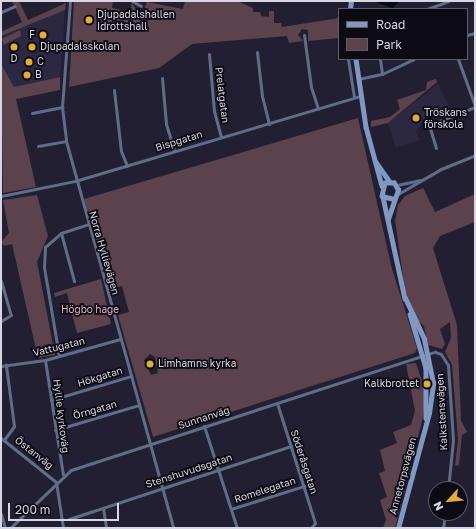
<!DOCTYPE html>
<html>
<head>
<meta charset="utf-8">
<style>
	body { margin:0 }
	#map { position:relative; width:476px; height:529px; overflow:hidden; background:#231f33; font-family:"Golos Text",sans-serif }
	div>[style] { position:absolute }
	.built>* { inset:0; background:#2c2841 }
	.green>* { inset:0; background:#5b424d }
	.water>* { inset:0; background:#000a15 }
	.street>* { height:3px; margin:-1.5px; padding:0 1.5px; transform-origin:1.5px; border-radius:1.5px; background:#5e6e88 }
	.secondary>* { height:4.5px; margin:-2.25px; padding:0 2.25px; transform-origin:2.25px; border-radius:2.25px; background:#8098c2 }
	.dots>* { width:11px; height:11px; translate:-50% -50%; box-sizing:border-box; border:2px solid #0c0b13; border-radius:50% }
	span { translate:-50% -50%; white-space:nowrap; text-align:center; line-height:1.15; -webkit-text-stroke:3.5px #0c0b13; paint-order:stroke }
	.poi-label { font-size:10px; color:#d8d6e3 }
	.left { translate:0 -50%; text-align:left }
	.right { translate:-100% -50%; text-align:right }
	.street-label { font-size:10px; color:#d8d6e3 }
	.park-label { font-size:10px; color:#e3acc3 }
	.frame { position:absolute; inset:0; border:2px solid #d8d6e3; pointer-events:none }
	.legend { position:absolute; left:338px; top:8px; width:130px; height:52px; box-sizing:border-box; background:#0c0b13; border:1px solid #5e5c66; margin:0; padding:5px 7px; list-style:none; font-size:12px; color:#d8d6e3 }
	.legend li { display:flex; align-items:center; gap:8px; height:20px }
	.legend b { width:20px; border:1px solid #5e5c66 }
	.north { position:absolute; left:428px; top:481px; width:40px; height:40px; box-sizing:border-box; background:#0c0b13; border:1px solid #5e5c66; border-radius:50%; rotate:243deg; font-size:11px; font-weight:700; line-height:16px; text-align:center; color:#d8d6e3 }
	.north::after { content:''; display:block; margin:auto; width:14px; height:18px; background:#e3ae35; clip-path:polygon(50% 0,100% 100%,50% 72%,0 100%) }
	.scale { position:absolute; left:8px; top:503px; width:111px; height:18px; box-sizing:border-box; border:2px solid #d8d6e3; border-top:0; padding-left:5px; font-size:12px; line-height:14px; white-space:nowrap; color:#d8d6e3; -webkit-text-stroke:3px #0c0b13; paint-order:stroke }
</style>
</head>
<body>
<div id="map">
	<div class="built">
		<div style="clip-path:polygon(65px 10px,60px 77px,14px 87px,1px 64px,1px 36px)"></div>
		<div style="clip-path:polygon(438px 84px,452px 113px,423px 122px,416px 131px,419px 140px,396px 148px,388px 123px)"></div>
	</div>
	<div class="green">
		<div style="clip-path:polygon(12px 1px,19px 1px,28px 20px,66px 3px,65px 10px,1px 36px,1px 32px,22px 22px)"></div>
		<div style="clip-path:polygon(74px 1px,113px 1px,112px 8px,130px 12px,132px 3px,138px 12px,143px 12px,147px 2px,183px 9px,185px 1px,237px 1px,253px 8px,253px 12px,260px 12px,261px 16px,269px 17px,269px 11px,274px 11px,274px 23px,281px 23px,282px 27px,339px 18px,339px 38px,308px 41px,308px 30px,302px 29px,298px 35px,303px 41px,289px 43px,287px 36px,192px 44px,159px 68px,69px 87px)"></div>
		<div style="clip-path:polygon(20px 30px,21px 36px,4px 45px,2px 39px)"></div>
		<div style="clip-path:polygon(1px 64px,14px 87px,60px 77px,60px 90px,16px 99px,36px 187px,3px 193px)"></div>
		<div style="clip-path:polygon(436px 79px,437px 82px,388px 123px,371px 127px,371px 121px,390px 117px,400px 109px,397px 100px,426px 90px,427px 82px)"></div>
		<div style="clip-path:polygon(evenodd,358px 118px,392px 269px,417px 348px,415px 353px,153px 437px,118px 315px,129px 312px,122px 286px,110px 289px,84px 199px,358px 118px,150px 354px,155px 357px,158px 373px,151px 375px,144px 360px,150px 354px)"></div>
		<div style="clip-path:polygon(423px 188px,435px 212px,475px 194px,475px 222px,440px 236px,433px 248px,457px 325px,461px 420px,467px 432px,462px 435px,459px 465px,455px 466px,458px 439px,452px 365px,445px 352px,451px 338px,450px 322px,440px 329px,445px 344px,442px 349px,428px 345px,424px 326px,417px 320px,405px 290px,395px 221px,398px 205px,405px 196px)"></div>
		<div style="clip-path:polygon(37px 195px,48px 236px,37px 262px,55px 355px,38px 358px,12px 244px,4px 246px,1px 242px,9px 233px,3px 200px)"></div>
		<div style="clip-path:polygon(101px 279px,111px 324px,77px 333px,67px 293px,55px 297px,54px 293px)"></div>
		<div style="clip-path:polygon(416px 363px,426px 393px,423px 417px,395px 528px,383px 528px,386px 520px,380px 500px,387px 497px,379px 473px,385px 471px,380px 450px,397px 443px,393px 432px,411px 425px,415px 411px,406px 364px)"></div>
	</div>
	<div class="water">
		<div style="clip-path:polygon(373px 1px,400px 1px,392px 8px)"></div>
	</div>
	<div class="street">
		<div style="left:70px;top:1px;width:106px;rotate:94.3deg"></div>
		<div style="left:62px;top:107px;width:34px;rotate:83deg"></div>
		<div style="left:66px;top:141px;width:402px;rotate:74.5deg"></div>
		<div style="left:132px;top:1px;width:10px;rotate:29deg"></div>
		<div style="left:427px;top:9px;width:23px;rotate:-20deg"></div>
		<div style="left:1px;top:12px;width:15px;rotate:-23deg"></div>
		<div style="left:304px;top:35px;width:52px;rotate:82.3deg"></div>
		<div style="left:311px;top:87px;width:23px;rotate:72deg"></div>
		<div style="left:467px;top:35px;width:8px;rotate:-14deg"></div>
		<div style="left:257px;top:52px;width:44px;rotate:83.5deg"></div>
		<div style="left:262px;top:96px;width:29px;rotate:76deg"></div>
		<div style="left:209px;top:54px;width:57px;rotate:85deg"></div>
		<div style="left:214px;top:111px;width:27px;rotate:75deg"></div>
		<div style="left:348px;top:59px;width:39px;rotate:81deg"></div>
		<div style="left:380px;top:59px;width:15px;rotate:82deg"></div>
		<div style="left:458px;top:59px;width:50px;rotate:70.1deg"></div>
		<div style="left:162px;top:78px;width:46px;rotate:85deg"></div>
		<div style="left:166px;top:124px;width:28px;rotate:73deg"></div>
		<div style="left:358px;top:79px;width:25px;rotate:-12deg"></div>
		<div style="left:382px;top:74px;width:35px;rotate:-25deg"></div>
		<div style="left:114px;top:90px;width:61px;rotate:83.5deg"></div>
		<div style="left:121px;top:151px;width:16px;rotate:68deg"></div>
		<div style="left:32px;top:113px;width:31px;rotate:-11deg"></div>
		<div style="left:38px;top:146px;width:28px;rotate:-10deg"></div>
		<div style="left:436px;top:148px;width:24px;rotate:-107deg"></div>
		<div style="left:429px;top:125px;width:49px;rotate:-21.4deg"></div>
		<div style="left:397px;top:185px;width:24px;rotate:-12deg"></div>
		<div style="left:398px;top:194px;width:50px;rotate:-30.2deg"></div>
		<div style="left:441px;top:169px;width:37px;rotate:-22deg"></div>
		<div style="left:1px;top:196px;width:76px;rotate:-11.5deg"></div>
		<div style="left:75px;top:181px;width:298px;rotate:-16.6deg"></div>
		<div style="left:61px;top:233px;width:50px;rotate:74.8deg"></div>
		<div style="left:1px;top:281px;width:35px;rotate:74deg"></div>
		<div style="left:11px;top:315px;width:12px;rotate:149deg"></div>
		<div style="left:59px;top:356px;width:90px;rotate:-99.6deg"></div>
		<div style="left:44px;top:267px;width:20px;rotate:-87deg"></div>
		<div style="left:45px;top:247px;width:21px;rotate:-41deg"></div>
		<div style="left:61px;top:233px;width:28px;rotate:-18deg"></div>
		<div style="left:45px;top:360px;width:116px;rotate:81.1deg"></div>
		<div style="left:1px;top:366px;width:44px;rotate:-7.8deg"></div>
		<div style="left:45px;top:360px;width:78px;rotate:-15.6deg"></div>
		<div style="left:51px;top:400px;width:84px;rotate:-16.7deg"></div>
		<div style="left:277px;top:403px;width:126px;rotate:72.4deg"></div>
		<div style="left:315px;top:523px;width:6px;rotate:129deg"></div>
		<div style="left:204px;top:426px;width:107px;rotate:72.1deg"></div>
		<div style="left:55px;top:430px;width:88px;rotate:-16.6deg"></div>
		<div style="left:1px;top:438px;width:70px;rotate:38.7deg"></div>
		<div style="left:4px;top:440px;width:17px;rotate:-54deg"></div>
		<div style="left:14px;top:426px;width:62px;rotate:-97.5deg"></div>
		<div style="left:56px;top:482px;width:47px;rotate:81.3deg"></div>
		<div style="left:103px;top:508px;width:20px;rotate:81deg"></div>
		<div style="left:231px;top:509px;width:77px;rotate:-17.5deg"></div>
		<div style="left:1px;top:514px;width:15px;rotate:74deg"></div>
		<div style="left:69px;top:519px;width:234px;rotate:-18.2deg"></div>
		<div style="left:10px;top:528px;width:84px;rotate:-43.6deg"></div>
		<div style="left:71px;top:470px;width:383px;rotate:-18deg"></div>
		<div style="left:435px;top:352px;width:6px;rotate:18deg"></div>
		<div style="left:441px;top:354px;width:13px;rotate:58deg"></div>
		<div style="left:448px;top:365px;width:75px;rotate:86.2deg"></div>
		<div style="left:453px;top:440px;width:49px;rotate:95.8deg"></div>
		<div style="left:443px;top:528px;width:15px;rotate:-82deg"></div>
	</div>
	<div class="secondary">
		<div style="left:350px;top:9px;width:8px;rotate:-83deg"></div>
		<div style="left:356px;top:59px;width:69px;rotate:81.6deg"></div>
		<div style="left:366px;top:127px;width:61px;rotate:74.8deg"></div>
		<div style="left:376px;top:162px;width:24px;rotate:55deg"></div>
		<div style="left:383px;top:197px;width:104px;rotate:77.8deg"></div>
		<div style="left:388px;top:219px;width:31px;rotate:-71deg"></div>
		<div style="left:398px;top:190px;width:8px;rotate:-120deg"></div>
		<div style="left:394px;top:183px;width:9px;rotate:180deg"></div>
		<div style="left:385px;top:183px;width:13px;rotate:103deg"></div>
		<div style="left:382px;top:196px;width:12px;rotate:14deg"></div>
		<div style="left:410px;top:314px;width:56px;rotate:73.5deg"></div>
		<div style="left:426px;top:368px;width:50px;rotate:90deg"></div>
		<div style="left:398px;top:528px;width:119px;rotate:-74.9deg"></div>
		<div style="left:429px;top:413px;width:30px;rotate:-82deg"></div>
		<div style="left:433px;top:383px;width:45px;rotate:-101.6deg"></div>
		<div style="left:424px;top:339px;width:45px;rotate:-114.9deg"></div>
	</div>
	<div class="dots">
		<div style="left:89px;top:20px;background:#e3ae35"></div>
		<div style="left:43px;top:35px;background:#e3ae35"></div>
		<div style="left:14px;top:47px;background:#e3ae35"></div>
		<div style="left:32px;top:47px;background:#e3ae35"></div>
		<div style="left:29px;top:62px;background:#e3ae35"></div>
		<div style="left:27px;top:75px;background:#e3ae35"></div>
		<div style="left:416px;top:118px;background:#e3ae35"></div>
		<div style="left:150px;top:364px;background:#e3ae35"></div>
		<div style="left:427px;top:384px;background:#e3ae35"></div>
	</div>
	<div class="poi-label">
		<span class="left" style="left:97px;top:20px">Djupadalshallen<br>Idrottshall</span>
		<span class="right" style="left:35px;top:35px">F</span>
		<span class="left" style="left:40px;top:47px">Djupadalsskolan</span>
		<span style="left:14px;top:59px">D</span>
		<span class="left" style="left:37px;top:62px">C</span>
		<span class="left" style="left:35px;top:75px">B</span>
		<span class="left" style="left:424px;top:118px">Tröskans<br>förskola</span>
		<span class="left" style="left:158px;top:364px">Limhamns kyrka</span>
		<span class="right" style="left:419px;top:384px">Kalkbrottet</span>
	</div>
	<div class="street-label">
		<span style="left:222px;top:95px;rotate:83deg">Prelatgatan</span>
		<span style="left:179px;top:141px;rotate:-17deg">Bispgatan</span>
		<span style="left:104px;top:253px;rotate:74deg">Norra Hyllievägen</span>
		<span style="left:59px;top:347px;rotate:-14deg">Vattugatan</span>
		<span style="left:100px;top:377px;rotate:-17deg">Hökgatan</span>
		<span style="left:95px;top:410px;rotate:-16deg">Örngatan</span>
		<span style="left:442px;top:412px;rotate:-93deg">Kalkstensvägen</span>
		<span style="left:61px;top:416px;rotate:83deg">Hyllie kyrkoväg</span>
		<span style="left:204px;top:418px;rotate:-18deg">Sunnanväg</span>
		<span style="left:34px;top:453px;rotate:38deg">Östanväg</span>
		<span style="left:304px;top:462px;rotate:72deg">Söderåsgatan</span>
		<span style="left:189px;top:471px;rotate:-18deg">Stenshuvudsgatan</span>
		<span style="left:403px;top:476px;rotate:-75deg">Annetorpsvägen</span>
		<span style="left:265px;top:490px;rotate:-18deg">Romelegatan</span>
	</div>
	<div class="park-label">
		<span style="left:90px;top:310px">Högbo hage</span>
	</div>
	<div class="frame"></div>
	<ul class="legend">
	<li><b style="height:5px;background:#8098c2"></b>Road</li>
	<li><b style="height:11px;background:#5b424d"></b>Park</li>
	</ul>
	<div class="north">N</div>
	<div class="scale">200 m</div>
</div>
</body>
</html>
